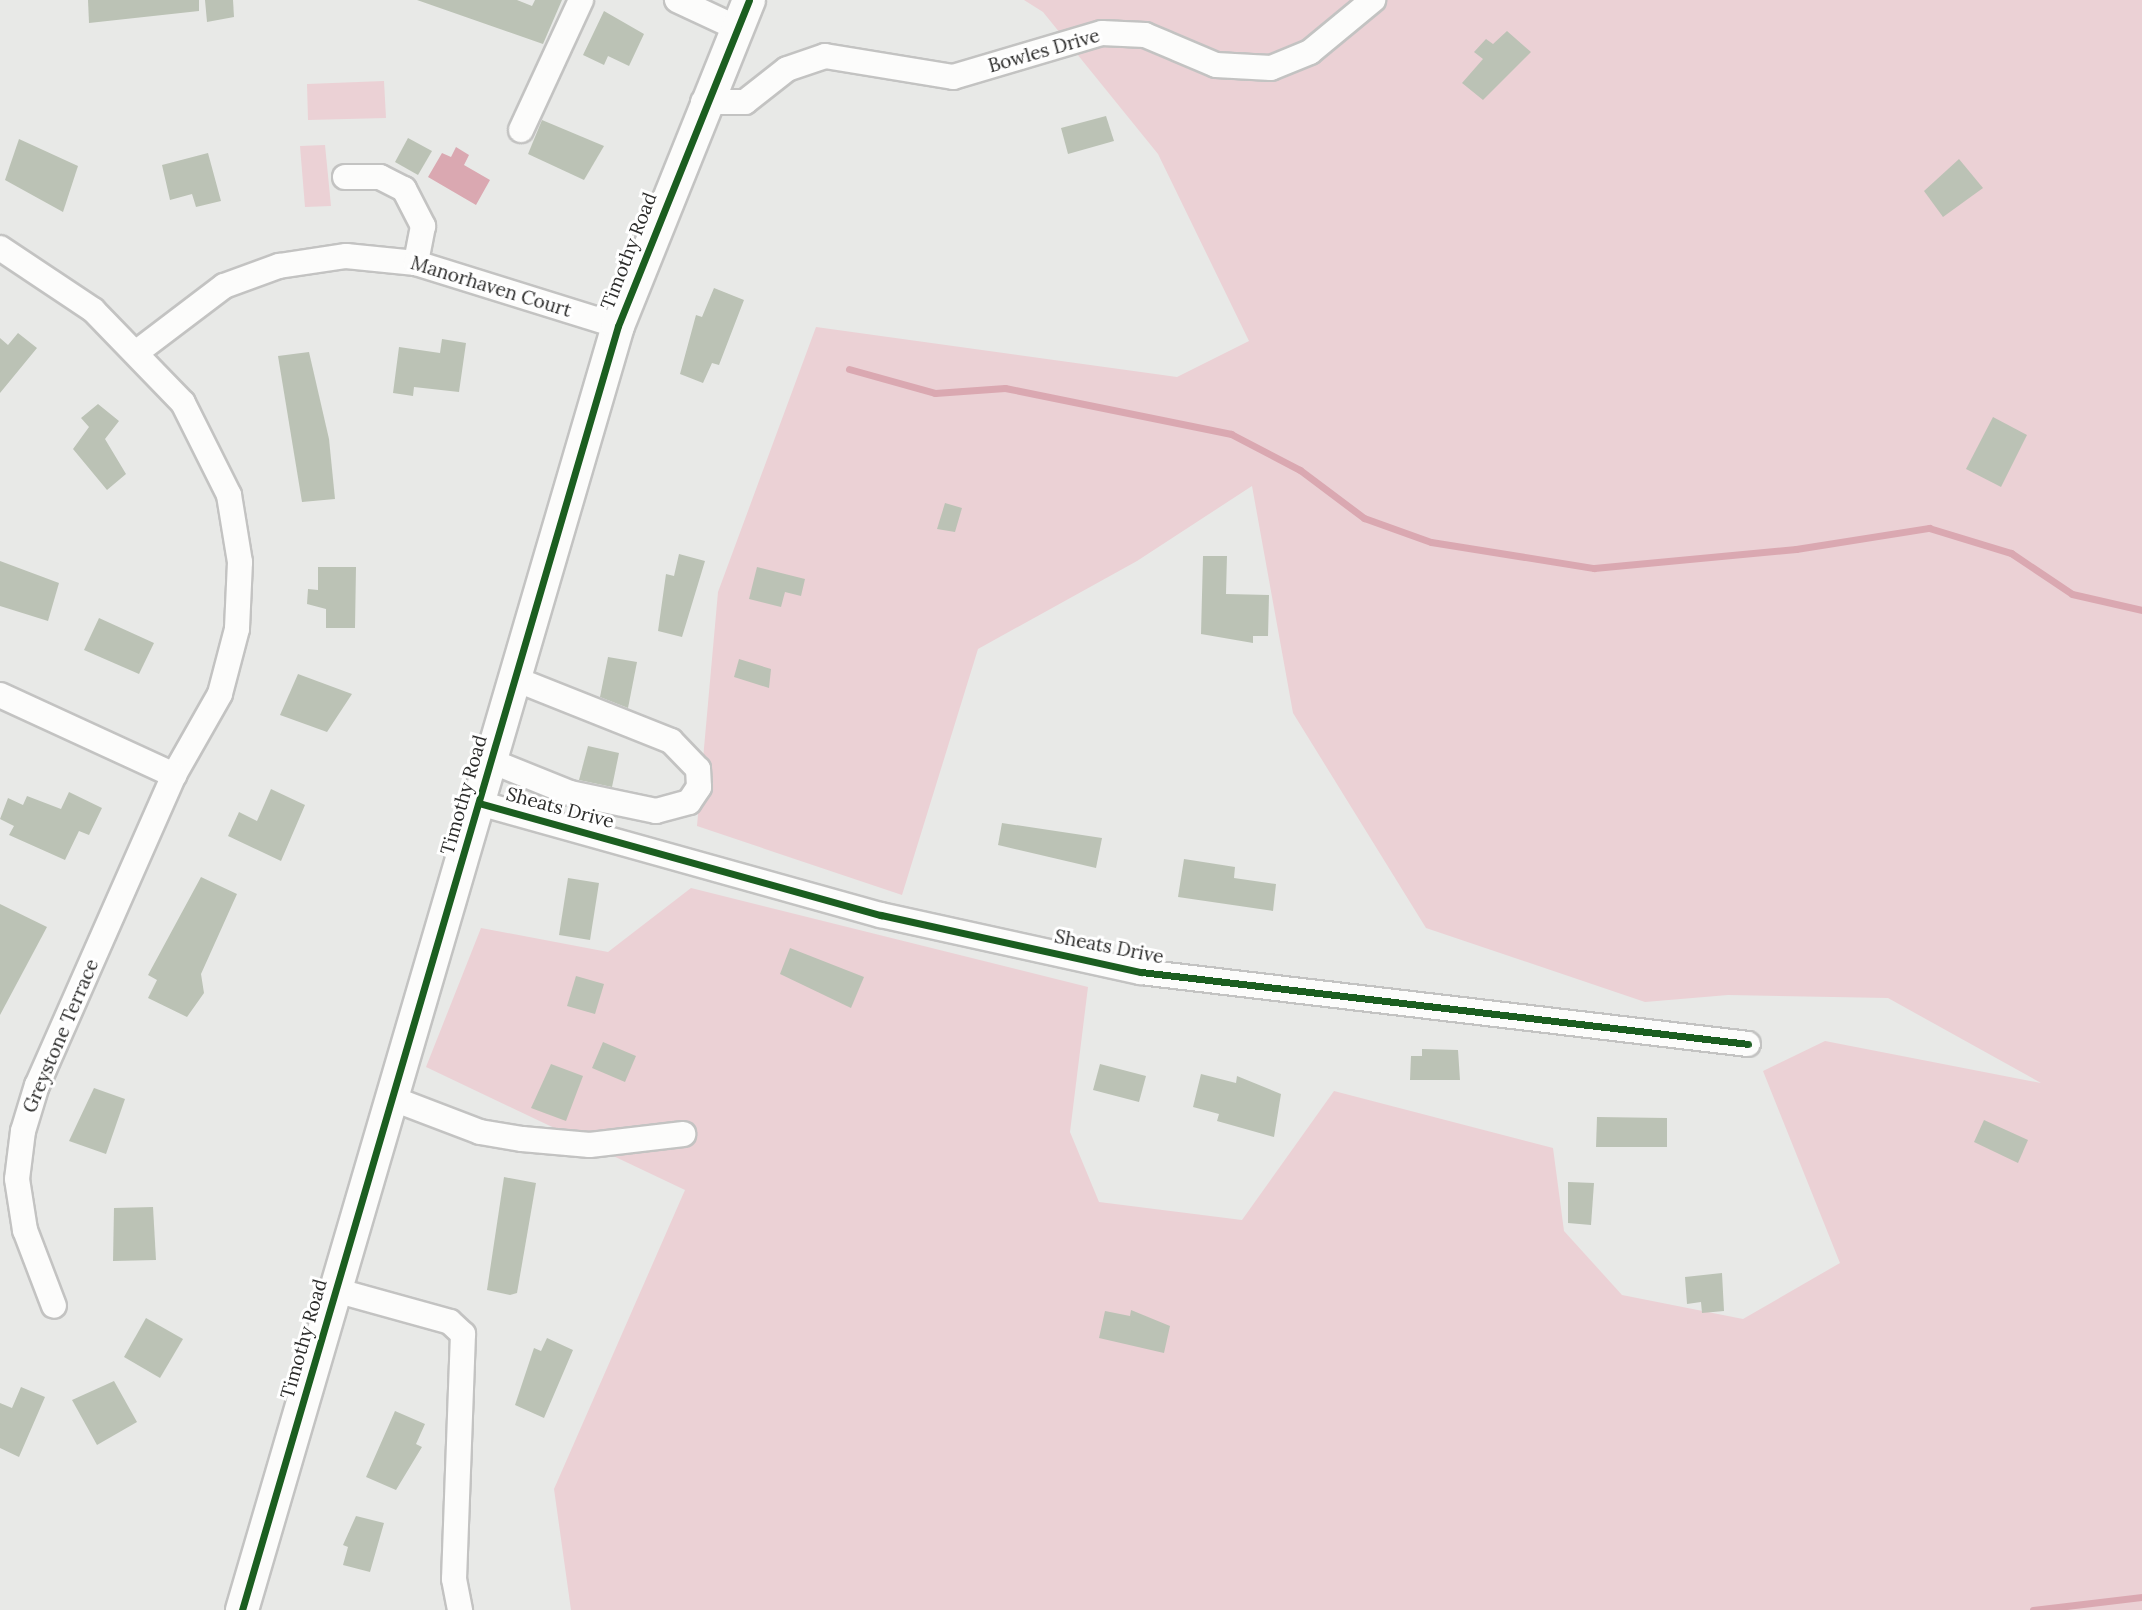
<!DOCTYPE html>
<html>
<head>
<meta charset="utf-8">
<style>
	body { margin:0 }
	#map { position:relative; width:2142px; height:1610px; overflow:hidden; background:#e8e9e7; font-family:Lora,serif }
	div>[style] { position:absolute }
	.green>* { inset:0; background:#ebd1d5 }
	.water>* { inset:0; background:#daa8b1 }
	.stream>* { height:7px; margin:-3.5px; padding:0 3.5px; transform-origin:3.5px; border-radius:3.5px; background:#daa8b1 }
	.building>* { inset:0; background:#bbc2b5 }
	.roads { filter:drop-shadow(2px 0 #c3c3c2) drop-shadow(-2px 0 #c3c3c2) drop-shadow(0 2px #c3c3c2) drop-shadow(0 -2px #c3c3c2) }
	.minor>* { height:24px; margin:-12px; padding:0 12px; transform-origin:12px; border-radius:12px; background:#fcfcfb }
	.major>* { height:32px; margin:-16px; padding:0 16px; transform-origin:16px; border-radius:16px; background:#fcfcfb }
	.cycleway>* { height:7px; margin:-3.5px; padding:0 3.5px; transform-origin:3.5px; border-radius:3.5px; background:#1b5e20 }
	span { translate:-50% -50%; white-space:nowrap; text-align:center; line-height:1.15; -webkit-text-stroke:6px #fff; paint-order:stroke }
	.street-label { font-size:19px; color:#2c2c2b }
</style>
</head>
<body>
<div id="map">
	<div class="green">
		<div style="clip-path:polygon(1024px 0,2142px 0,2142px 1610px,571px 1610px,554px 1489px,685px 1190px,426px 1067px,481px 928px,608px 952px,691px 888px,1088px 987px,1070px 1132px,1099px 1202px,1242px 1220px,1334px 1091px,1553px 1148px,1564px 1231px,1622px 1295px,1743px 1319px,1840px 1263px,1763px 1071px,1825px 1041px,2041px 1083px,1888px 998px,1728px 995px,1645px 1002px,1426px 928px,1293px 713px,1252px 486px,1137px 561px,978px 649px,902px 895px,697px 826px,718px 592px,816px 327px,1177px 377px,1249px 341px,1158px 154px,1043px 12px)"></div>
		<div style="clip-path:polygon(384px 81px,386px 118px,308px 120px,307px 84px)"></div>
		<div style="clip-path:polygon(325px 145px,331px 206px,305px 207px,300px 146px)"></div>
	</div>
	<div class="water">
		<div style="clip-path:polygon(456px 147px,469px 155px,464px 165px,490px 180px,476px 205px,428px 177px,442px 153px,451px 157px)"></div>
	</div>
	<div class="stream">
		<div style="left:849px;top:369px;width:89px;rotate:15.6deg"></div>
		<div style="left:935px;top:393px;width:70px;rotate:-4.1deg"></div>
		<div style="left:1005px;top:388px;width:231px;rotate:11.5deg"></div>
		<div style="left:1231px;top:434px;width:78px;rotate:27.6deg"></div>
		<div style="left:1300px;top:470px;width:80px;rotate:36.9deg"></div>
		<div style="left:1364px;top:518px;width:71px;rotate:19.7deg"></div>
		<div style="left:1431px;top:542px;width:165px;rotate:9.1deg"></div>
		<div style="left:1594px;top:568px;width:203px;rotate:-5.4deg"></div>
		<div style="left:1796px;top:549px;width:135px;rotate:-9deg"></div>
		<div style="left:1929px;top:528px;width:86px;rotate:17deg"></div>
		<div style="left:2011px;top:553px;width:73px;rotate:33.9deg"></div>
		<div style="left:2072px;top:594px;width:72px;rotate:12.9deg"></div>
		<div style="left:2033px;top:1610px;width:110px;rotate:-6.8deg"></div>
	</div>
	<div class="building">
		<div style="clip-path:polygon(88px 0,199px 0,199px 11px,89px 23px)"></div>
		<div style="clip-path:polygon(205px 0,233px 0,234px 17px,207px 22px)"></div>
		<div style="clip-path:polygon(417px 0,517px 0,532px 6px,535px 0,562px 0,543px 44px)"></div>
		<div style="clip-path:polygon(604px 11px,644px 34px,629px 66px,608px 56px,604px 65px,583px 55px)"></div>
		<div style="clip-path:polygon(1507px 31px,1531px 52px,1483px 100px,1462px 83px,1483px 59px,1474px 52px,1486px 39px,1493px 44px)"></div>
		<div style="clip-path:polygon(1106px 116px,1114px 141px,1068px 154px,1061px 128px)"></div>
		<div style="clip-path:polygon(542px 120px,604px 146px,584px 180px,528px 154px)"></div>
		<div style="clip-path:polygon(408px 138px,432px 151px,418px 175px,395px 162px)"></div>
		<div style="clip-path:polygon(19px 139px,78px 166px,63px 212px,5px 180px)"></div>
		<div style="clip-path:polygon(208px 153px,221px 201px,196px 207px,192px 194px,170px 200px,162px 165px)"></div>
		<div style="clip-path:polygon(1959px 159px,1983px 188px,1943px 217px,1924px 191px)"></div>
		<div style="clip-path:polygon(714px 288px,744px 300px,719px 365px,712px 363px,703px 383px,680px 374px,696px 315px,702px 317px)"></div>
		<div style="clip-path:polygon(18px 333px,37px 348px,0 393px,0 338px,8px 345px)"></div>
		<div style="clip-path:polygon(442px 339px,466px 343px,459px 392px,414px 387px,413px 396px,393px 393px,399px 347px,440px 353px)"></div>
		<div style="clip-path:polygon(309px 352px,329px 439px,335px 499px,302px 502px,278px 356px)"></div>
		<div style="clip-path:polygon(98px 404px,119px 421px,105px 439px,126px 474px,107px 490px,73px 449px,89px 427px,81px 418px)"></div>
		<div style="clip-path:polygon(1993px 417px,2027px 435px,2001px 487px,1966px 469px)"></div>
		<div style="clip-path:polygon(945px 503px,962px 508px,955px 532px,937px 529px)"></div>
		<div style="clip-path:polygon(679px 554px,705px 561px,682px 637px,658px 631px,666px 574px,674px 576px)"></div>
		<div style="clip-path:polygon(1203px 556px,1227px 556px,1226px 594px,1269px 595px,1268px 636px,1253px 636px,1253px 643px,1201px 634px)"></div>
		<div style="clip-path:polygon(0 561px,59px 583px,48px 621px,0 606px)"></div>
		<div style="clip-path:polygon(318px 567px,356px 567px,355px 628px,326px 628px,326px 609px,307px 604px,308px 589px,318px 590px)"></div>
		<div style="clip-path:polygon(757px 567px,805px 579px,801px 596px,785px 592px,781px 607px,749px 599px)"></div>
		<div style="clip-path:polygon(99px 618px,154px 643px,139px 674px,84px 650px)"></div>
		<div style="clip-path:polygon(608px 657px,637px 662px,628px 708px,600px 697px)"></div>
		<div style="clip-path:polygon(739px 659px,771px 669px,769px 688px,734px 677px)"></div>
		<div style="clip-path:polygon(298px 674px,352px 694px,327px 732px,280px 715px)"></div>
		<div style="clip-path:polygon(588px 746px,619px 753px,612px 787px,579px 780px)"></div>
		<div style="clip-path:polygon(271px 789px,305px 805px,281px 861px,228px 836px,239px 812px,257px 821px)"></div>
		<div style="clip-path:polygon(69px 792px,102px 808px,89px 835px,79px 831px,65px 860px,9px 835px,14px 826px,0 819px,8px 798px,23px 805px,27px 796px,61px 809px)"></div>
		<div style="clip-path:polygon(1002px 823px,1102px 838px,1096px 868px,998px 845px)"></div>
		<div style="clip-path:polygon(1184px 859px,1235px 867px,1234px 878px,1276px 884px,1273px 911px,1178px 897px)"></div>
		<div style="clip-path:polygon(201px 877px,237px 894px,201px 974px,204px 993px,187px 1017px,148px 998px,157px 980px,148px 975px)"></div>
		<div style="clip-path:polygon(568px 878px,599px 883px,590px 940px,559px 935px)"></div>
		<div style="clip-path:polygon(0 904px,47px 927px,0 1015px)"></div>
		<div style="clip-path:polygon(790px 948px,864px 977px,851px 1008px,780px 974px)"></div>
		<div style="clip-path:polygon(576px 976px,604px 984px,595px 1014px,567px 1006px)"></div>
		<div style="clip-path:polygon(603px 1042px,636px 1056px,625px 1082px,592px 1068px)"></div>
		<div style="clip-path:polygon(1422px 1049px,1458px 1050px,1460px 1080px,1410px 1080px,1411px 1056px,1422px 1056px)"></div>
		<div style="clip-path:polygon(551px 1064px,583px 1076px,566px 1121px,531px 1108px)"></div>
		<div style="clip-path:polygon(1100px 1064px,1146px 1076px,1139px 1102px,1093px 1090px)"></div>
		<div style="clip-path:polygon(1201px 1074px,1236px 1083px,1237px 1076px,1281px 1094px,1274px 1137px,1217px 1121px,1219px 1114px,1193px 1107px)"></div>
		<div style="clip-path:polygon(94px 1088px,125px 1099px,106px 1154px,69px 1141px)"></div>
		<div style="clip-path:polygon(1597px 1117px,1667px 1118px,1667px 1147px,1596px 1147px)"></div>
		<div style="clip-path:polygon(1984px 1120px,2028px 1140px,2018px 1163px,1974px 1142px)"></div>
		<div style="clip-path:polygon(504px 1177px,536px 1183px,517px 1293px,510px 1295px,487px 1290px)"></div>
		<div style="clip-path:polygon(1568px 1182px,1594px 1183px,1591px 1225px,1568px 1223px)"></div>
		<div style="clip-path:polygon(153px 1207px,156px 1260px,113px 1261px,114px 1208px)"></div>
		<div style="clip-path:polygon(1722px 1273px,1724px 1311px,1702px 1313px,1701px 1302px,1687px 1304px,1685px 1277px)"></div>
		<div style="clip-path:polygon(1131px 1310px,1170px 1326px,1164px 1353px,1099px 1338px,1105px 1311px,1130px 1316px)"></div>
		<div style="clip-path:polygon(146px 1318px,183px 1339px,160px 1378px,124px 1357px)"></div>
		<div style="clip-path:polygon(547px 1338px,573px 1350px,544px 1418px,515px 1405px,534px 1348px,541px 1351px)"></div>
		<div style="clip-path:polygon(114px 1381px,137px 1422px,97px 1445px,72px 1400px)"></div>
		<div style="clip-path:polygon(21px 1387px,45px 1397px,19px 1457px,0 1448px,0 1403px,12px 1408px)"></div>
		<div style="clip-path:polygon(395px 1411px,425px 1424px,416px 1444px,422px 1447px,396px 1490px,366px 1477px)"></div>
		<div style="clip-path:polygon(356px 1516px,384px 1523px,370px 1572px,343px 1565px,348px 1547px,343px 1545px)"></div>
	</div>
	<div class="roads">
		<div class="minor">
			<div style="left:677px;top:0;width:64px;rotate:25deg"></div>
			<div style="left:703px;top:102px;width:42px"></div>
			<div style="left:745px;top:102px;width:53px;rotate:-38.2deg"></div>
			<div style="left:787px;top:69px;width:40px;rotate:-18.9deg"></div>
			<div style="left:825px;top:56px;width:130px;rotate:9.3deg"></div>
			<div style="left:953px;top:77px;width:155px;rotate:-16.5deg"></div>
			<div style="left:1102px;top:33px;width:43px;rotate:2.7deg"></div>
			<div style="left:1145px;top:35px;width:77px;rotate:22.9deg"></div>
			<div style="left:1216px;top:65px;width:55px;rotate:3.1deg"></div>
			<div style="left:1271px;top:68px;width:42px;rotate:-22.3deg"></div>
			<div style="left:1310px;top:52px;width:82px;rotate:-39.5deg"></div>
			<div style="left:521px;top:130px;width:143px;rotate:-65.2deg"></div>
			<div style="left:345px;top:177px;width:35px"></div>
			<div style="left:380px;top:177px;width:27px;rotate:27deg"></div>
			<div style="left:404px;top:189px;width:42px;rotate:62.8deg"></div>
			<div style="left:423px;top:226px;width:38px;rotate:101deg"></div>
			<div style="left:0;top:248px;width:112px;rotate:33.7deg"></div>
			<div style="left:93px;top:310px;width:129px;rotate:45.9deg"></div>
			<div style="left:183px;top:403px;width:103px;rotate:63.4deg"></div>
			<div style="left:229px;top:495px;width:68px;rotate:80.7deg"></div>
			<div style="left:240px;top:562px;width:67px;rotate:92.6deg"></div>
			<div style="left:237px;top:629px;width:67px;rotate:104.7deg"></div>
			<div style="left:220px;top:694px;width:93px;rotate:119.6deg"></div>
			<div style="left:174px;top:775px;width:339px;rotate:113.8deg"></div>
			<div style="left:37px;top:1085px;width:48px;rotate:106.9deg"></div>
			<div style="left:23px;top:1131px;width:48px;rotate:97.1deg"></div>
			<div style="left:17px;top:1179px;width:52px;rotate:81.1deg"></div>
			<div style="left:25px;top:1230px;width:81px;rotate:69.1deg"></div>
			<div style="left:137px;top:352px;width:109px;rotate:-37.2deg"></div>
			<div style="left:224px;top:286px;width:59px;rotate:-20deg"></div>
			<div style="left:279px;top:266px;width:68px;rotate:-8.5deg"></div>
			<div style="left:346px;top:256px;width:70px;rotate:5.7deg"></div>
			<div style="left:416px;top:263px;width:212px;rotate:17.3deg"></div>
			<div style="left:0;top:695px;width:192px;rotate:24.7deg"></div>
			<div style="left:491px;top:761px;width:85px;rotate:22.1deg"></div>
			<div style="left:570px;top:793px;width:88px;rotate:11.8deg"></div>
			<div style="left:656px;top:811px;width:34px;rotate:-15deg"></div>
			<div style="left:689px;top:802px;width:18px;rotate:-56deg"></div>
			<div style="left:699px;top:787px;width:18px;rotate:-93deg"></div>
			<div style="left:698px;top:769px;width:39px;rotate:-134deg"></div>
			<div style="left:671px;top:741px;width:168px;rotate:-158.3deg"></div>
			<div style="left:479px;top:803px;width:417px;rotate:15.6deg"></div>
			<div style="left:881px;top:915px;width:266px;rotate:12.4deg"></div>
			<div style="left:1141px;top:972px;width:611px;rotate:6.76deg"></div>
			<div style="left:391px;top:1098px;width:95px;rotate:20.9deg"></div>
			<div style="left:480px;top:1132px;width:43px;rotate:9.5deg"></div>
			<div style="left:522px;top:1139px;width:68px;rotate:5deg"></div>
			<div style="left:590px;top:1145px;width:94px;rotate:-6.7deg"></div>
			<div style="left:335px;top:1290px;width:119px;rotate:15.5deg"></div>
			<div style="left:450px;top:1322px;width:18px;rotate:43deg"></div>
			<div style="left:463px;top:1334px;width:245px;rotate:92.1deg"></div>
			<div style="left:454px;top:1579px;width:32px;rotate:79deg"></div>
		</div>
		<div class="major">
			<div style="left:242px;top:1610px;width:1338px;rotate:-73.68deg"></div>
			<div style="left:618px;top:326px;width:351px;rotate:-68.1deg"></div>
		</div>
	</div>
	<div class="cycleway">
		<div style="left:479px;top:803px;width:417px;rotate:15.6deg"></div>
		<div style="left:881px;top:915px;width:266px;rotate:12.4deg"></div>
		<div style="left:1141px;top:972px;width:611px;rotate:6.76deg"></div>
		<div style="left:242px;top:1610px;width:1338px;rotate:-73.68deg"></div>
		<div style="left:618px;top:326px;width:351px;rotate:-68.1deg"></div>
	</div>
	<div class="street-label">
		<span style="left:1044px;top:51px;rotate:-16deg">Bowles Drive</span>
		<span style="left:629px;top:251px;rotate:-69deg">Timothy Road</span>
		<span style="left:491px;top:287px;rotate:17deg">Manorhaven Court</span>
		<span style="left:464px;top:795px;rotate:-74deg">Timothy Road</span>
		<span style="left:560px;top:808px;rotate:15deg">Sheats Drive</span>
		<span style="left:1109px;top:947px;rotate:11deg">Sheats Drive</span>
		<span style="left:61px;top:1036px;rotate:-67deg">Greystone Terrace</span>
		<span style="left:304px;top:1339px;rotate:-74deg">Timothy Road</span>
	</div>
</div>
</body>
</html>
